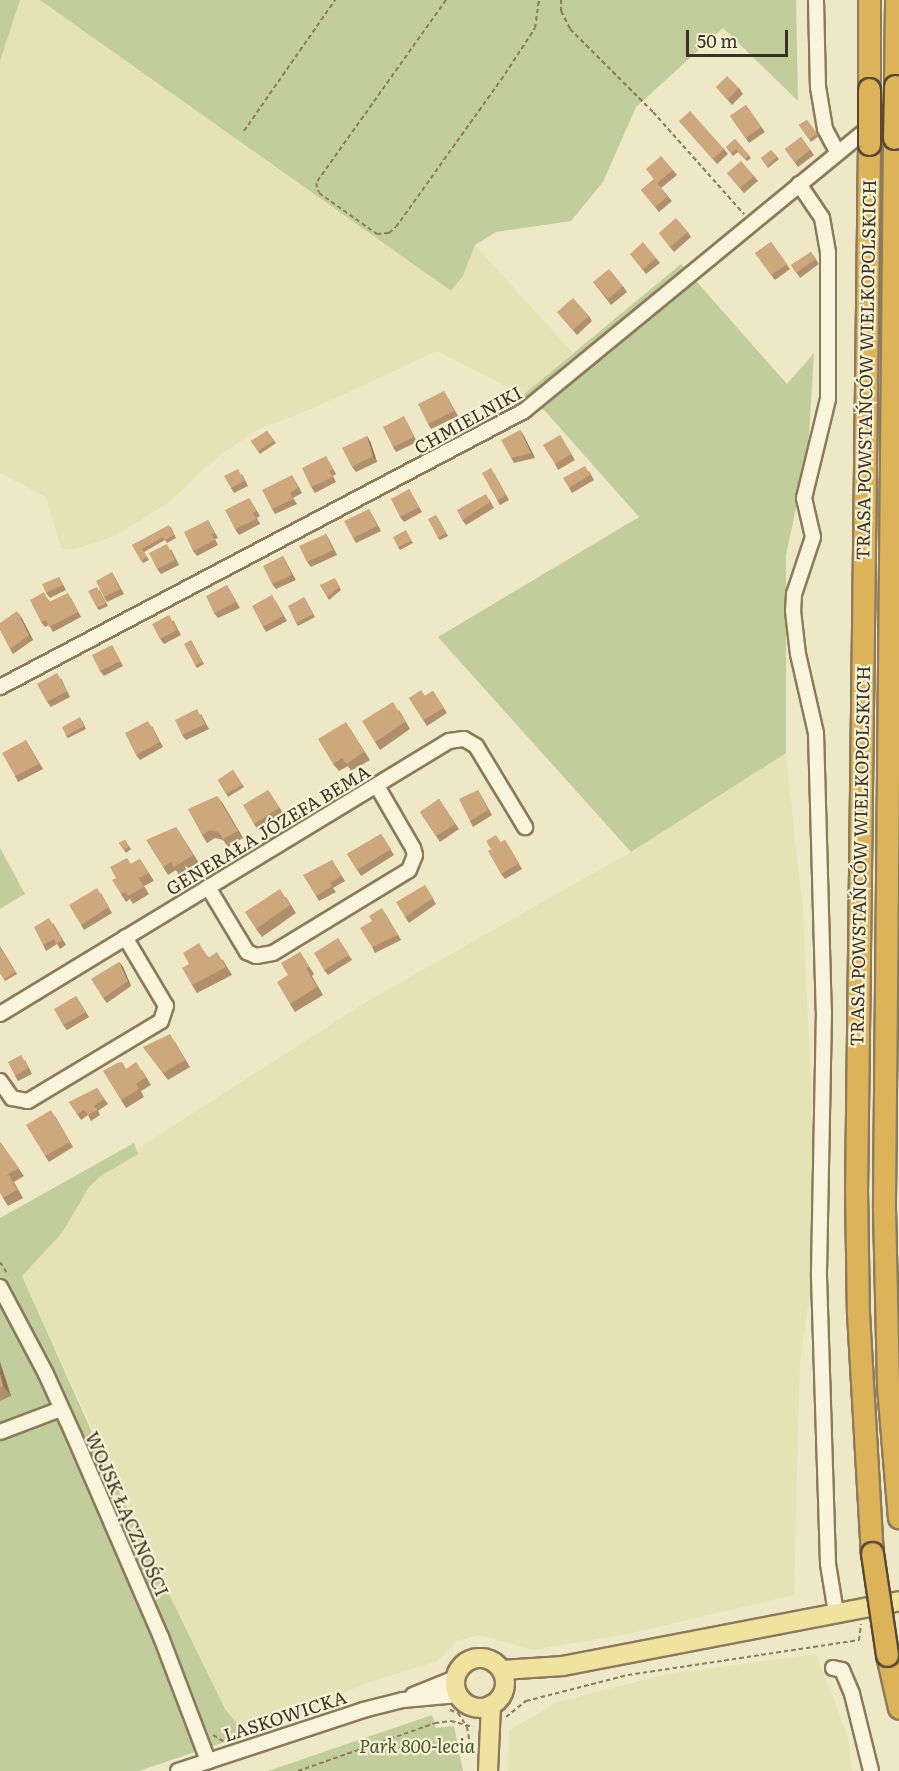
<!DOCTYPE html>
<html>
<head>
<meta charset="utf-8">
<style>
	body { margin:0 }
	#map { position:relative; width:899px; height:1771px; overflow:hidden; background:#efe8c7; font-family:Literata,serif }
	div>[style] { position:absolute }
	.farmland>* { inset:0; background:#e5e3b5 }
	.green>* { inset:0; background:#c1cd9b }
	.path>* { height:2px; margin-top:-1px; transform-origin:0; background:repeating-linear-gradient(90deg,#8b7b5c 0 4.5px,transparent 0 7.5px) }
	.roads { filter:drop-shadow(2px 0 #8b7b5c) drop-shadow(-2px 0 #8b7b5c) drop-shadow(0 2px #8b7b5c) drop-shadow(0 -2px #8b7b5c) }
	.minor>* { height:14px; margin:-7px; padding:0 7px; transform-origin:7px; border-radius:7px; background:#f9f4db }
	.major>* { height:18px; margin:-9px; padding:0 9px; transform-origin:9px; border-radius:9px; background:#f1e2a0 }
	.major>.ring { margin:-9px; padding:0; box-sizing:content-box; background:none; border:18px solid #f1e2a0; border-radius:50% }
	.highway>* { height:21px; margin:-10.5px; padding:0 10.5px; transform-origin:10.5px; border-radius:10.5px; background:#ddb359 }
	.bridges { filter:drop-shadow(2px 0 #594830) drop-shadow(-2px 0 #594830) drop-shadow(0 2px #594830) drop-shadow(0 -2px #594830) }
	.highway-bridge>* { height:21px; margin:-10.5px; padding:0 10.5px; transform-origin:10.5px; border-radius:10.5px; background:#ddb359 }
	.wall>* { inset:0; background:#b0906c }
	.shaded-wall>* { inset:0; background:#907658 }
	.building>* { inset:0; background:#cda87d }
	span { translate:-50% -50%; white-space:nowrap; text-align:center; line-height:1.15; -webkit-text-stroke:4.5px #f6f1d7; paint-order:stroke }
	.street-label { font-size:18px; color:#3b3120 }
	.park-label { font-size:18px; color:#455826; font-style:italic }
	.scale { position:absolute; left:686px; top:30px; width:102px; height:27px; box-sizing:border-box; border:3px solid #3b3120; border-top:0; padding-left:8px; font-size:18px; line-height:21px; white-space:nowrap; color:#3b3120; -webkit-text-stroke:4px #f6f1d7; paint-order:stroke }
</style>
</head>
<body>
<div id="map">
	<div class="farmland">
		<div style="clip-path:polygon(20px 0,40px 0,450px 291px,463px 276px,475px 245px,573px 353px,523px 395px,437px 351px,316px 407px,259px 429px,219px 456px,168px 503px,115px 536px,76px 549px,61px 548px,46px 497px,0 473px,0 61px)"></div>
		<div style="clip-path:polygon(786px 753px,803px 910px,818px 1237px,800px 1363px,794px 1595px,628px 1634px,533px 1650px,479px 1635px,457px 1641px,437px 1661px,367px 1683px,251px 1733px,242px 1730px,225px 1709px,180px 1619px,22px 1276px,62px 1233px,89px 1187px,101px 1176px,138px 1154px,137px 1149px,366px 1002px,631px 852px)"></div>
		<div style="clip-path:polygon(816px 1654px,848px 1736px,852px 1771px,508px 1771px,509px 1730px,558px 1702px,667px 1674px)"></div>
	</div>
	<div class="green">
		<div style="clip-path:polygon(0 0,20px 0,0 61px)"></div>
		<div style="clip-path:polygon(40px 0,796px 0,798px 101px,723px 28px,636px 107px,603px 182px,571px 221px,496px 232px,475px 245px,463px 276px,451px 291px)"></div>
		<div style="clip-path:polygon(681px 264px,787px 384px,814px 353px,808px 452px,786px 555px,786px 753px,631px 852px,438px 637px,639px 517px,546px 412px,523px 395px)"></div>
		<div style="clip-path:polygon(0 848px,25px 894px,0 909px)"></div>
		<div style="clip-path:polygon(134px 1143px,138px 1154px,101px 1176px,89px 1187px,62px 1233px,22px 1276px,111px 1475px,225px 1709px,242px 1730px,251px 1733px,139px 1771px,0 1771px,0 1218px)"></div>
		<div style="clip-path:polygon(432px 1715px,436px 1728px,454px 1726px,463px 1771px,268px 1771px)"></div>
	</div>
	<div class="path">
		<div style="left:446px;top:0;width:224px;rotate:125.4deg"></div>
		<div style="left:316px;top:183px;width:10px;rotate:73deg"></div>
		<div style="left:319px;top:193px;width:71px;rotate:35.3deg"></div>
		<div style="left:377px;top:234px;width:12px;rotate:-5deg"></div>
		<div style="left:389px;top:233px;width:9px;rotate:-41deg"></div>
		<div style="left:396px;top:227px;width:181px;rotate:-54.5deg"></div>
		<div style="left:501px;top:80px;width:62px;rotate:-56.8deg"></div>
		<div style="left:535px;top:28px;width:28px;rotate:-82deg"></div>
		<div style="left:561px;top:0;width:11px;rotate:90deg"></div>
		<div style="left:561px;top:11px;width:20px;rotate:63deg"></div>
		<div style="left:570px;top:29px;width:117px;rotate:45deg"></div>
		<div style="left:653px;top:112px;width:137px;rotate:48.3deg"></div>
		<div style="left:244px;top:131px;width:160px;rotate:-55.2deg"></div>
		<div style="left:0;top:1262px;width:15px;rotate:58deg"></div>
		<div style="left:450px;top:1710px;width:9px;rotate:21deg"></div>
		<div style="left:458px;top:1713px;width:17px;rotate:57deg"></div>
		<div style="left:467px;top:1727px;width:29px;rotate:80deg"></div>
		<div style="left:506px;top:1717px;width:26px;rotate:-39deg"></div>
		<div style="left:526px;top:1701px;width:105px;rotate:-14.3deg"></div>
		<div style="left:628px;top:1675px;width:234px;rotate:-8.6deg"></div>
		<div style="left:859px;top:1640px;width:16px;rotate:-83deg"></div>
		<div style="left:213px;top:1735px;width:12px;rotate:31deg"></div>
		<div style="left:298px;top:1771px;width:145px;rotate:-19.3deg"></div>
		<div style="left:435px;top:1723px;width:16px;rotate:-7deg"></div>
		<div style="left:451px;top:1721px;width:23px;rotate:15deg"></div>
	</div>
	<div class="roads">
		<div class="minor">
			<div style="left:816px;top:0;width:87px;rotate:88.7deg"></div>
			<div style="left:818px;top:87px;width:43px;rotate:80.5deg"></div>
			<div style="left:825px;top:129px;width:26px;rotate:62deg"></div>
			<div style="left:799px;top:184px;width:41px;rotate:55.9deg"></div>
			<div style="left:822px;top:218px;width:35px;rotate:80deg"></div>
			<div style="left:828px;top:252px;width:147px;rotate:90deg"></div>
			<div style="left:828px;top:399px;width:102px;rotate:103.6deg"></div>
			<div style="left:804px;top:498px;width:40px;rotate:77deg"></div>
			<div style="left:813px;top:537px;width:60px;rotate:108.4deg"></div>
			<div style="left:794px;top:594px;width:17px;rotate:93deg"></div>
			<div style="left:793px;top:611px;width:43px;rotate:83.4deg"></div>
			<div style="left:798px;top:654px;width:81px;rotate:77.2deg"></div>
			<div style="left:816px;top:733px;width:278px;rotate:88.4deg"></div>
			<div style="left:824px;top:1011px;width:266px;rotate:91.1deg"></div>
			<div style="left:819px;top:1277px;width:287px;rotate:88.2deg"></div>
			<div style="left:828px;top:1564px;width:50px;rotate:80.7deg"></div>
			<div style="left:0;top:687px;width:592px;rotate:-27.78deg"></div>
			<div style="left:524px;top:411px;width:482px;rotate:-39.4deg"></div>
			<div style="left:208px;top:887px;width:76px;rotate:59deg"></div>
			<div style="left:247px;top:952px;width:10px;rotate:24deg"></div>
			<div style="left:256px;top:956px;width:17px;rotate:-10deg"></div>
			<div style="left:273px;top:953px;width:159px;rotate:-31.4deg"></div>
			<div style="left:409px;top:870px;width:16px;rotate:-68deg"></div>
			<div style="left:415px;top:855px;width:7px;rotate:-106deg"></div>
			<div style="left:413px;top:848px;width:72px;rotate:-120.1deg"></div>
			<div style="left:0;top:1014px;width:525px;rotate:-31.3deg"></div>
			<div style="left:449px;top:741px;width:15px;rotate:-8deg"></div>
			<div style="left:464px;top:739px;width:14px;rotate:30deg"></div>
			<div style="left:476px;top:746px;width:95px;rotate:58.8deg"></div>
			<div style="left:0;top:1081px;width:21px;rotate:55deg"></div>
			<div style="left:12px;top:1098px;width:16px;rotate:11deg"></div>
			<div style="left:28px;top:1101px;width:155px;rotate:-31deg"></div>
			<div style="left:161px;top:1021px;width:16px;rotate:-72deg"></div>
			<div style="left:166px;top:1006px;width:80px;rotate:-120.7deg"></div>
			<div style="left:0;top:1287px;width:98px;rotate:62.1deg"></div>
			<div style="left:46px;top:1374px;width:68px;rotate:65.7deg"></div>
			<div style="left:74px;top:1436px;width:219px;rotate:66.6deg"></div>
			<div style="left:161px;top:1637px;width:133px;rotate:69.2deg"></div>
			<div style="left:0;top:1432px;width:65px;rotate:-20.7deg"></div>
			<div style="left:833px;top:1668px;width:9px;rotate:13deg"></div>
			<div style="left:842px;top:1670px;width:26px;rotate:67deg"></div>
			<div style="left:852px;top:1694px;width:79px;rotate:76.1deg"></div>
			<div style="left:413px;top:1695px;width:45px;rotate:-22deg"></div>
			<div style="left:178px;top:1771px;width:195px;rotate:-18.2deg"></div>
			<div style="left:363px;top:1710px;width:41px;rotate:-14deg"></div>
			<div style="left:403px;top:1700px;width:55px;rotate:-5.2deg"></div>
		</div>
		<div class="major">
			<div class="ring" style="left:455px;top:1658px;width:32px;height:32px"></div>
			<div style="left:502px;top:1670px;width:61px;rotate:-3.8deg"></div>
			<div style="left:563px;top:1666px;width:342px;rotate:-10.9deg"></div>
			<div style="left:488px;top:1771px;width:66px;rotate:-87.4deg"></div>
		</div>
		<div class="highway">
			<div style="left:895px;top:86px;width:86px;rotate:-89.3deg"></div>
			<div style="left:869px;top:89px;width:89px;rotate:-90deg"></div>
			<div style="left:894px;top:138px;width:1070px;rotate:90.54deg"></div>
			<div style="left:884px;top:1208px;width:179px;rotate:88.7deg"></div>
			<div style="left:888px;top:1387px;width:131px;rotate:85.2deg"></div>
			<div style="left:869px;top:144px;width:1045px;rotate:90.71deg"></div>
			<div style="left:856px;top:1189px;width:124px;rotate:89.1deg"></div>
			<div style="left:858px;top:1313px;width:240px;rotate:86.7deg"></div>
			<div style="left:887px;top:1655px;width:54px;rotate:77.2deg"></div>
		</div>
	</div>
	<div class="bridges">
		<div class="highway-bridge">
			<div style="left:894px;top:138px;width:52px;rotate:-88.9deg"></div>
			<div style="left:869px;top:144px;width:55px;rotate:-90deg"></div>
			<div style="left:872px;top:1553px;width:103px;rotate:81.6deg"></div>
		</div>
	</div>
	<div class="wall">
		<div style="clip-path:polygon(716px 87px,739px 88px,743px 94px,732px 105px)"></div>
		<div style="clip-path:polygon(746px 105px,765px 132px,749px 143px,730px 116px)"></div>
		<div style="clip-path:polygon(807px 120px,819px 136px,811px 142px,799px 125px)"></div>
		<div style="clip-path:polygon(679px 121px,724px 149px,728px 154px,717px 164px)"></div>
		<div style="clip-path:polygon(801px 137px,814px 155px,798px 167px,785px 149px)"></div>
		<div style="clip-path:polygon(735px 139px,751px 158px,747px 161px,738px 152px,733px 156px,726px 147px)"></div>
		<div style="clip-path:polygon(771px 150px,779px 159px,768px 168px,761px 158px)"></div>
		<div style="clip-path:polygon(646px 169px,673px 170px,677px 175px,661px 188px,672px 201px,659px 212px,641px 190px,654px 179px)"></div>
		<div style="clip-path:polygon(727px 173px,754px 176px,758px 181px,744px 193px)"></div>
		<div style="clip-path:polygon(688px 232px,691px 237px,674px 252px,659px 233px)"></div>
		<div style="clip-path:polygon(771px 242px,790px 269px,775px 280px,755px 253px)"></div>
		<div style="clip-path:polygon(811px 252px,819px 264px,800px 278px,791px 265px)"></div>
		<div style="clip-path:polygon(630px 254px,656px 258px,660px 263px,646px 274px)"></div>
		<div style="clip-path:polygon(593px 282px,623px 286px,627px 292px,611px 305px)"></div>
		<div style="clip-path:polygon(557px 312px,589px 316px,592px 321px,577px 335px)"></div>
		<div style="clip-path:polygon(444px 391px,458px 416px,431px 429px,428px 424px)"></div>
		<div style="clip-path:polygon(407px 422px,417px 442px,396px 452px,393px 447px)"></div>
		<div style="clip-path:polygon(520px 430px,535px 458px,514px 463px,511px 458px)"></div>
		<div style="clip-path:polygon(267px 431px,276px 443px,260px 454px,251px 441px)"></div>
		<div style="clip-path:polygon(560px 435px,575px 460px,558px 470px,555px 464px)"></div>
		<div style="clip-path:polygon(367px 436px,370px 441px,377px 462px,356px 472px,352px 467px)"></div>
		<div style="clip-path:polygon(329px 461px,336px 474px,333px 476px,336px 482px,315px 493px,311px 487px)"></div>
		<div style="clip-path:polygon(589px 471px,594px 480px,572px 493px,569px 488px)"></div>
		<div style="clip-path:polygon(494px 473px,509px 500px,500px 505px,497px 500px)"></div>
		<div style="clip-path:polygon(242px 474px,248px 486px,234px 493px,231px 488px)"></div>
		<div style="clip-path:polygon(292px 475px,302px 493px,293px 498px,297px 504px,275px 514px,272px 509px)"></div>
		<div style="clip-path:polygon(409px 489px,422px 512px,404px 522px,400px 517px)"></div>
		<div style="clip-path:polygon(249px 498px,260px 516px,257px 518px,260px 524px,239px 535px,235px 529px)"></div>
		<div style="clip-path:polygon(489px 499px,494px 508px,466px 525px,462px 520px)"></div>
		<div style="clip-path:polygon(369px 509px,381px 531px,356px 543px,353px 538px)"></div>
		<div style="clip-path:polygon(436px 515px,448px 536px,440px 540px,438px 538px)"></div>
		<div style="clip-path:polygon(208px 520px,218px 538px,215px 539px,218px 545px,197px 556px,193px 551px)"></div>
		<div style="clip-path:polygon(171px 527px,176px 538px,167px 543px,165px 540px,144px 552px,149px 560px,143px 563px,132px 545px)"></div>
		<div style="clip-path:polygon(407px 533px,413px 543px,400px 550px,398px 547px)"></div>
		<div style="clip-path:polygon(326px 534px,329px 539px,337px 555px,311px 567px,307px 562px)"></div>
		<div style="clip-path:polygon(171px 549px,179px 565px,161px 574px,157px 569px)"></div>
		<div style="clip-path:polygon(283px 556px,296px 580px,276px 589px,272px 584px)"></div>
		<div style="clip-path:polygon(112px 572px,124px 594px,107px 602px,104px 597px)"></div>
		<div style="clip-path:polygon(59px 577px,66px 590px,50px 598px,46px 593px)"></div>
		<div style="clip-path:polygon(336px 580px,341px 590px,329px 600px,320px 585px)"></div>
		<div style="clip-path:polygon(227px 585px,240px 608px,218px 618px,214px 613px)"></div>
		<div style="clip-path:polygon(99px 589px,108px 606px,99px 610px,97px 608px)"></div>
		<div style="clip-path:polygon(304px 597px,315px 617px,298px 626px,296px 623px)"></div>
		<div style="clip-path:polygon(47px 598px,50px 602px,71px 598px,81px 617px,53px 632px,49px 625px,45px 627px,41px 622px)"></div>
		<div style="clip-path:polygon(275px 600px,287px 621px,266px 632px,263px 627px)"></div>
		<div style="clip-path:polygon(21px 617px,33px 640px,13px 654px,10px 649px)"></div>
		<div style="clip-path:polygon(173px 620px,181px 635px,164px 644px,160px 639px)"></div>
		<div style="clip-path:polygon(191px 640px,204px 664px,197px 668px,195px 665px)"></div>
		<div style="clip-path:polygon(112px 645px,123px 666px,104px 676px,100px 671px)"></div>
		<div style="clip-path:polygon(61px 678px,70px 697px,51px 707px,47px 702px)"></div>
		<div style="clip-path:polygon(433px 691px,447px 713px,427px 726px,409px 698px,425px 696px)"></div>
		<div style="clip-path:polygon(399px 710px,410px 729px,380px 750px,375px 742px)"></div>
		<div style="clip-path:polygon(201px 714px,209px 729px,186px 740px,182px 735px)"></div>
		<div style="clip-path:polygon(82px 720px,86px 729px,68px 738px,66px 736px)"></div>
		<div style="clip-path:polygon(152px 726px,163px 747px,140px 760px,136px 755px)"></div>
		<div style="clip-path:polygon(351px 730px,370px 760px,351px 771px,348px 766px,339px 771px,333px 764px)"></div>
		<div style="clip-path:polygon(26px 740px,43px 769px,18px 782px,15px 776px)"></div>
		<div style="clip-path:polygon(233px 770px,244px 787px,228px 797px,218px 780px)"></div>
		<div style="clip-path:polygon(268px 790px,283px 813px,257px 829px,254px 824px)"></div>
		<div style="clip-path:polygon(478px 790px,492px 815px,473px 827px,470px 821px)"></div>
		<div style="clip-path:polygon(217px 796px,243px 838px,228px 847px,223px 840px,215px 838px,207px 843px,202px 835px)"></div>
		<div style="clip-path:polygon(439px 799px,459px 829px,440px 842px,420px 812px)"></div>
		<div style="clip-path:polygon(176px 827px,199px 863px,179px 875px,176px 870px,168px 875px,163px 867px)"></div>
		<div style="clip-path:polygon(381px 834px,394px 855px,361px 876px,347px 854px)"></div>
		<div style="clip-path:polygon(125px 840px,131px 849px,126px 853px,119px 843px)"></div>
		<div style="clip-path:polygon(505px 840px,522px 869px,505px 879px,501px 874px,501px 842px)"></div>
		<div style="clip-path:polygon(140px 859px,154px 881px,144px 886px,149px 894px,133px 904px,130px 899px,126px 902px,121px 894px,116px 878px,131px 864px)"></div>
		<div style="clip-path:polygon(332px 860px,345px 881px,333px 888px,336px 892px,319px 901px,316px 896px)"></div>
		<div style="clip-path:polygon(425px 885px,436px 904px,409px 923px,405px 917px)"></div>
		<div style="clip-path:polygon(101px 893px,112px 913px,84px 930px,81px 925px)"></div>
		<div style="clip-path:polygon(286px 897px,296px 913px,262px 937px,256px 929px)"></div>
		<div style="clip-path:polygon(385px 913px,401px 940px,375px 953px,372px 947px)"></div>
		<div style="clip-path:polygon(53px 923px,66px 945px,60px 949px,57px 944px,46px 951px,43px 945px)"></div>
		<div style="clip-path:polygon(338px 938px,352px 960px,328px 975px,324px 970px)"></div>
		<div style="clip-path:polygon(0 946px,17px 974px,5px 981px,0 973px)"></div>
		<div style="clip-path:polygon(204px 951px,208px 957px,223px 960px,232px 975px,197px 993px,192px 985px,189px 964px)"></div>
		<div style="clip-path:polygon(300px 952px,314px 974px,312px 976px,323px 995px,295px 1012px,290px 1004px,288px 975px)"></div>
		<div style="clip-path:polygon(119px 962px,123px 967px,131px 986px,107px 1003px,103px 998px)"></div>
		<div style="clip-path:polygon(76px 996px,89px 1017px,67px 1030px,63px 1025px)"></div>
		<div style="clip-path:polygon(175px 1042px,190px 1067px,168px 1080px,143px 1047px)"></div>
		<div style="clip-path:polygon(25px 1060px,32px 1074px,18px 1081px,15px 1076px)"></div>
		<div style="clip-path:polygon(126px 1069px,142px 1070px,151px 1085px,141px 1091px,144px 1097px,126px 1108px,121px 1100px)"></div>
		<div style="clip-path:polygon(97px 1088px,108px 1104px,98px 1111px,100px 1115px,91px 1121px,88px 1115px,81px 1120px,69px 1102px)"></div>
		<div style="clip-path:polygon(55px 1116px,73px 1147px,49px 1162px,45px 1156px)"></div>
		<div style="clip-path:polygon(0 1142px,24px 1176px,14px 1182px,23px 1198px,8px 1206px,3px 1198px)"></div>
		<div style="clip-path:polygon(0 1362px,1px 1365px,11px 1396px,0 1401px)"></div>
	</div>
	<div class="shaded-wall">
		<div style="clip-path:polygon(520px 430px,524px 436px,535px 458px,531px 453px)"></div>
		<div style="clip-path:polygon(367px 436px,370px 441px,377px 462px,373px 456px)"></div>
		<div style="clip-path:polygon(17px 611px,21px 617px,33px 640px,29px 635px)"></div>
		<div style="clip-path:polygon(217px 796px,223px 804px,243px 838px,238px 831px)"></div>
		<div style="clip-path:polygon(119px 962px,123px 967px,131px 986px,128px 981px)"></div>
		<div style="clip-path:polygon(0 1362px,1px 1365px,11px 1396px,3px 1386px,0 1374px)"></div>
	</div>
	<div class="building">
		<div style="clip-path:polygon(727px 76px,739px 88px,728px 99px,716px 87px)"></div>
		<div style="clip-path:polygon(746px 105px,761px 127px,746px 138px,730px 116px)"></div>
		<div style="clip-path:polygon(690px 111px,724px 149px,713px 159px,679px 121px)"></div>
		<div style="clip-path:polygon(807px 120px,817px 134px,809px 139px,799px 125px)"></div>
		<div style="clip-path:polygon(801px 137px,810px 150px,795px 162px,785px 149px)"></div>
		<div style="clip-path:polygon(735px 139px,749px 155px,745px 159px,736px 149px,731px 153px,726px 147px)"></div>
		<div style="clip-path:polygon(771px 150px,777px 157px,767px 166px,761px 158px)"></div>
		<div style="clip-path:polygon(661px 156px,673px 170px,657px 183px,668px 196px,655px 207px,641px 190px,654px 179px,646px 169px)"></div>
		<div style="clip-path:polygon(741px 161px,754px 176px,740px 188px,727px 173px)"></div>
		<div style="clip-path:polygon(676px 218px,688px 232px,670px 247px,659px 233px)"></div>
		<div style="clip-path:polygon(643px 242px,656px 258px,643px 269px,630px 254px)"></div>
		<div style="clip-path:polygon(771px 242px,787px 264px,771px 275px,755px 253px)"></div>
		<div style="clip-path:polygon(811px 252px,816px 259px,796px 273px,791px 265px)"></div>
		<div style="clip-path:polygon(609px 269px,623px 286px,608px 299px,593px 282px)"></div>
		<div style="clip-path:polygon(573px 298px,589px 316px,573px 330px,557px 312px)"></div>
		<div style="clip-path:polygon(444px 391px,454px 411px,428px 424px,418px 404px)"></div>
		<div style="clip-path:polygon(404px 416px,414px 437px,393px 447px,383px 427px)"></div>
		<div style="clip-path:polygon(520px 430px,531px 453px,511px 458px,501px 440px)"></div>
		<div style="clip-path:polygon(267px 431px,274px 441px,258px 451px,251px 441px)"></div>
		<div style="clip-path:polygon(560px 435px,571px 454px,555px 464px,543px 445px)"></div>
		<div style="clip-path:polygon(367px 436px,373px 456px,352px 467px,342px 448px)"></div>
		<div style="clip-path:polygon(326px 456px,333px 469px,329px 471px,333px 477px,311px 487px,302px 468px)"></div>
		<div style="clip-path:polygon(585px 466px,590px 475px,569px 488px,563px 478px)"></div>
		<div style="clip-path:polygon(491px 468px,506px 495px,497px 500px,482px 473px)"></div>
		<div style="clip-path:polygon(238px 469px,244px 481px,231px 488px,224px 476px)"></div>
		<div style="clip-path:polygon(292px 475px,298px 488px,290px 493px,293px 499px,272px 509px,262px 490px)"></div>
		<div style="clip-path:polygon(409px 489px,419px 507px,400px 517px,391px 499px)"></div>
		<div style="clip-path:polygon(486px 494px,490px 502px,462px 520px,457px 510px)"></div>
		<div style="clip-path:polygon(249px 498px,256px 511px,253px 513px,256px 519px,235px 529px,225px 510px)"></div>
		<div style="clip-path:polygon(369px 509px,377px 526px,353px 538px,344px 521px)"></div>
		<div style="clip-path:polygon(436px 515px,446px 533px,438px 538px,428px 519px)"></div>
		<div style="clip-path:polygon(208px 520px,215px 533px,211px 534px,215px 540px,193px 551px,184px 532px)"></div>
		<div style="clip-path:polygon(169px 525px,174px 535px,165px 540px,163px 537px,142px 549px,147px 557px,141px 561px,132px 545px)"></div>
		<div style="clip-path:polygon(406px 530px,411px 541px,398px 547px,393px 537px)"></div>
		<div style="clip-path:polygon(326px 534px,333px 550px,307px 562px,299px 546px)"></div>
		<div style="clip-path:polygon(167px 544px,175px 560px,157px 569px,149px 553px)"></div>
		<div style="clip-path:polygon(283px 556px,292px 575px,272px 584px,263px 566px)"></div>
		<div style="clip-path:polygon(112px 572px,120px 589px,104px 597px,96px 581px)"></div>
		<div style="clip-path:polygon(59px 577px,63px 585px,46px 593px,42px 584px)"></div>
		<div style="clip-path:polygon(335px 578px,339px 587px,327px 597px,320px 585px)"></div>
		<div style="clip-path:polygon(227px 585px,236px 602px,214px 613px,206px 596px)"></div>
		<div style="clip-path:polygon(97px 587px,106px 603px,97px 608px,88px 591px)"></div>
		<div style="clip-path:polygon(44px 592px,49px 602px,68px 593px,78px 612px,49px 627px,46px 620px,41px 622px,30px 600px)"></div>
		<div style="clip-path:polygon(272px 595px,283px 616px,263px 627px,252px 606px)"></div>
		<div style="clip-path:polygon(304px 597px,313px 614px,296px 623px,288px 606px)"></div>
		<div style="clip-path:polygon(17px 611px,29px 635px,10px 649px,0 630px,0 623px)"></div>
		<div style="clip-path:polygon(169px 615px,177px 630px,160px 639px,152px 624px)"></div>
		<div style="clip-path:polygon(191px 640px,202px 662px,195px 665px,184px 644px)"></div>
		<div style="clip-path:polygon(112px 645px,120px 661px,100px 671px,92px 655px)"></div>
		<div style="clip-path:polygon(57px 673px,67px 691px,47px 702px,37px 684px)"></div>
		<div style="clip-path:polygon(421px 690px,425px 696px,433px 691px,444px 708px,423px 720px,409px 698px)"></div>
		<div style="clip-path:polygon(393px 702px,405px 722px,375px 742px,362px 721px)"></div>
		<div style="clip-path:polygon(197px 709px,205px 724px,182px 735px,175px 720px)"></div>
		<div style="clip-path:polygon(80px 717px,84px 726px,66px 736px,62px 727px)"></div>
		<div style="clip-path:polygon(148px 721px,160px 742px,136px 755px,125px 733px)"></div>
		<div style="clip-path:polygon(346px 722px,364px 752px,346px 764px,342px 758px,333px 764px,318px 739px)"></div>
		<div style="clip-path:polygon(26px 740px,39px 764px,15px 776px,2px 753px)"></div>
		<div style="clip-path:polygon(233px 770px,242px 785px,226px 794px,218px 780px)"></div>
		<div style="clip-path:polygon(268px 790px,279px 808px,254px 824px,243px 805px)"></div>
		<div style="clip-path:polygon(478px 790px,488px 810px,470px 821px,459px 799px)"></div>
		<div style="clip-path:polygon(217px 796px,238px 831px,223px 839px,219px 832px,210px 830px,202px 835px,188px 809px)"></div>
		<div style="clip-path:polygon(439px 799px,455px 824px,436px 836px,420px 812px)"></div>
		<div style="clip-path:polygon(176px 827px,193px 855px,174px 867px,171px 862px,163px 867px,146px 840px)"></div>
		<div style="clip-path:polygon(381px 834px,391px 849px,357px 870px,347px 854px)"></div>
		<div style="clip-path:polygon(496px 835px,501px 843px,491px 849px,486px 841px)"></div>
		<div style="clip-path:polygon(125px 840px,129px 847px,124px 850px,119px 843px)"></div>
		<div style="clip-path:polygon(505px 840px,519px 863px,501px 874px,488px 851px)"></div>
		<div style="clip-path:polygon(127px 858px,131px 864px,140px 859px,149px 873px,139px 878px,144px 887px,128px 896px,125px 892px,121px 894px,112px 880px,116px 878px,110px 867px)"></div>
		<div style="clip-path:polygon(332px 860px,341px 876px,330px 883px,332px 886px,316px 896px,303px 875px)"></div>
		<div style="clip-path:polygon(425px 885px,433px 898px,405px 917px,396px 902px)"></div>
		<div style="clip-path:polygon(97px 888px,109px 907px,81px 925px,69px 905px)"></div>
		<div style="clip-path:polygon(280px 889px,290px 905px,256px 929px,245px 912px)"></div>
		<div style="clip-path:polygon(382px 908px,398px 935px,372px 947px,360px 928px,372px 921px,369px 916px)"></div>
		<div style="clip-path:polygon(49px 918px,62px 940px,56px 944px,54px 939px,43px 945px,34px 927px)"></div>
		<div style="clip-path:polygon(338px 938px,349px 955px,324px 970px,314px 953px)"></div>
		<div style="clip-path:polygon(199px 943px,208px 958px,217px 952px,226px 967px,192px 985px,182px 968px,189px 964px,183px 953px)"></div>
		<div style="clip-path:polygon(0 947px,15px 972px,4px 979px,0 973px)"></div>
		<div style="clip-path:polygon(300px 952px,309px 967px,306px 968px,317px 987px,290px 1004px,277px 982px,288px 975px,281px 963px)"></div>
		<div style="clip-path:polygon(119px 962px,128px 981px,103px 998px,91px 979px)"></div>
		<div style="clip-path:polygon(76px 996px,86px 1012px,63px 1025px,54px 1009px)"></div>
		<div style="clip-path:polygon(170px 1034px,185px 1060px,163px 1073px,143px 1047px)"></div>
		<div style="clip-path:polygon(21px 1055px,29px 1068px,15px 1076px,8px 1062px)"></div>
		<div style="clip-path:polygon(122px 1062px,126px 1069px,136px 1062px,146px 1077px,136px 1084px,139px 1089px,121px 1100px,103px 1071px,117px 1063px)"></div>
		<div style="clip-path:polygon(97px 1088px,104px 1099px,94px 1106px,97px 1110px,88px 1115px,84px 1110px,77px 1114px,69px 1102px)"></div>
		<div style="clip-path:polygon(51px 1110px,70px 1142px,45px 1156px,26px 1125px)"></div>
		<div style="clip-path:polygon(0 1142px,19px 1168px,5px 1176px,9px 1175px,17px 1190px,3px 1198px,0 1193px)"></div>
		<div style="clip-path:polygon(0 1374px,3px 1386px,0 1388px)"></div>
	</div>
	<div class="street-label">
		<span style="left:866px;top:370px;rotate:-89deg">TRASA POWSTAŃCÓW WIELKOPOLSKICH</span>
		<span style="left:468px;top:420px;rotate:-29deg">CHMIELNIKI</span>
		<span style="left:268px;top:830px;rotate:-31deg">GENERAŁA JÓZEFA BEMA</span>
		<span style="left:860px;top:856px;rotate:-89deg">TRASA POWSTAŃCÓW WIELKOPOLSKICH</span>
		<span style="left:127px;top:1514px;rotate:66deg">WOJSK ŁĄCZNOŚCI</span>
		<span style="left:285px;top:1716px;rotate:-18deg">LASKOWICKA</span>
	</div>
	<div class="park-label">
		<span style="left:417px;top:1746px">Park 800-lecia</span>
	</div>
	<div class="scale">50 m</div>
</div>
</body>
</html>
